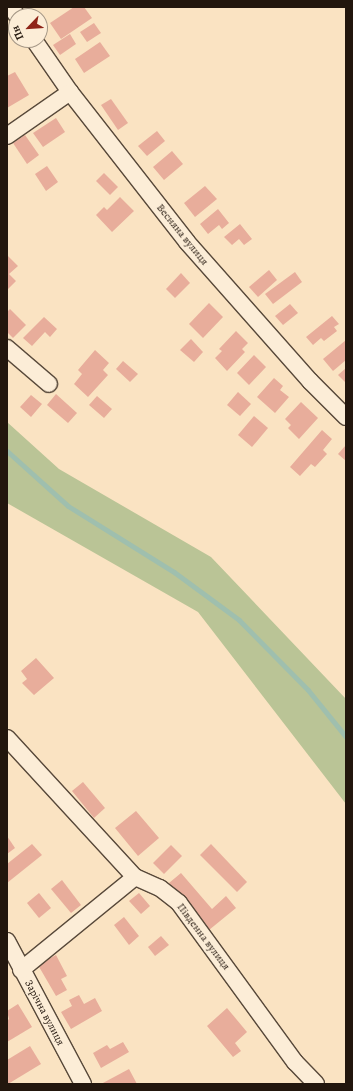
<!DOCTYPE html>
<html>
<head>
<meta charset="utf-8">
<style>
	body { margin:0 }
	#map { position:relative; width:353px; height:1091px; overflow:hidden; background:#fae3c2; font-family:Alegreya,serif }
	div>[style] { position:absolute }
	.green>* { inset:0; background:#bac496 }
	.stream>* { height:5px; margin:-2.5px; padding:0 2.5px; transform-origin:2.5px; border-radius:2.5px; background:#9fbfae }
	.building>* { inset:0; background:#e8ad9b }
	.roads { filter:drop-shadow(1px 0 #58493a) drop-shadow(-1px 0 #58493a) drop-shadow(0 1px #58493a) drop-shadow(0 -1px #58493a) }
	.street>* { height:16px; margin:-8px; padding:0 8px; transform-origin:8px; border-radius:8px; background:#fcedd7 }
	span { translate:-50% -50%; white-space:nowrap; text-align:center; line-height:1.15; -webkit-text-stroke:3px #fcedd7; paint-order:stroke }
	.street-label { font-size:11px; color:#22160d }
	.frame { position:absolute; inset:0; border:8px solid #22160d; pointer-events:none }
	.north { position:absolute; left:8px; top:8px; width:40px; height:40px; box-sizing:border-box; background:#fcedd7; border:1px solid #a59786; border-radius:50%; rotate:245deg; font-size:11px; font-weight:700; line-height:16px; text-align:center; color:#22160d }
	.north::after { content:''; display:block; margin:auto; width:14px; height:18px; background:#8f2418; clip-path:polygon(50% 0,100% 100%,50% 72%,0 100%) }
</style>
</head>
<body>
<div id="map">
	<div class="green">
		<div style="clip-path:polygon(7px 422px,59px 469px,211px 557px,346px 699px,346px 804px,198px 612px,7px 503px)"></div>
	</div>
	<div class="stream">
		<div style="left:7px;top:451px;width:82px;rotate:42deg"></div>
		<div style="left:68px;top:506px;width:125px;rotate:31.9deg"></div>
		<div style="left:174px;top:572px;width:81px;rotate:36.4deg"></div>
		<div style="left:239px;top:620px;width:98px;rotate:45.4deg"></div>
		<div style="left:308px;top:690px;width:60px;rotate:51deg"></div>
	</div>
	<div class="building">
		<div style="clip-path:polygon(74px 7px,84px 7px,92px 18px,61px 39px,50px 23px)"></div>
		<div style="clip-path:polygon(94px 23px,101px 33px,87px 42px,80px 32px)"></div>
		<div style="clip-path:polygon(70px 34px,76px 44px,60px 55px,53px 45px)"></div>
		<div style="clip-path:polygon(100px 42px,110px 56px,84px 73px,75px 59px)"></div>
		<div style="clip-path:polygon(15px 72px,29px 95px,7px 108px,7px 76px)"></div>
		<div style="clip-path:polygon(111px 99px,128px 123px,118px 130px,101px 105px)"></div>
		<div style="clip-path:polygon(56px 118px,65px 132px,43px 147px,33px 133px)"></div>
		<div style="clip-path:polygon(157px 131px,165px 141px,147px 156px,138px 146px)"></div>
		<div style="clip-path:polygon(25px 135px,39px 155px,27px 164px,13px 143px)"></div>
		<div style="clip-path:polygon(172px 151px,183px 164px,164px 180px,153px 167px)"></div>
		<div style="clip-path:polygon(47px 166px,58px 182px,46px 191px,35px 174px)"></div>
		<div style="clip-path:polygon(104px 173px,118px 187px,110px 195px,96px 181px)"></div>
		<div style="clip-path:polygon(205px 186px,217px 199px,195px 217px,184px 203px)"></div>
		<div style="clip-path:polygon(120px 197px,134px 211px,112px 232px,96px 215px,104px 207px,107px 210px)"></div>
		<div style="clip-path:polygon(218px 209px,229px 223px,222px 229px,219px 225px,208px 234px,200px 224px)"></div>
		<div style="clip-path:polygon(240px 224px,252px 239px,244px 245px,239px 239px,232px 245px,224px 237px)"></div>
		<div style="clip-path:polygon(7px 255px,18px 266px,9px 274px,16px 281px,7px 290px)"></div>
		<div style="clip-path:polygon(269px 270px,277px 280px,258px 297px,249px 287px)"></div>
		<div style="clip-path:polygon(295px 272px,302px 282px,273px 304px,265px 294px)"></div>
		<div style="clip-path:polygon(181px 273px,190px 283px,175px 298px,166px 289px)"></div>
		<div style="clip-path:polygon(209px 303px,223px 317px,203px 338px,189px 324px)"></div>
		<div style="clip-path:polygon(290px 304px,298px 313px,283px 325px,275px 316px)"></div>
		<div style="clip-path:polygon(10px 309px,26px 325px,13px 338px,7px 332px,7px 312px)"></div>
		<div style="clip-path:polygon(332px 316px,339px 324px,334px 327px,337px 331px,324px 341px,321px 338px,313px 345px,306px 337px)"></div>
		<div style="clip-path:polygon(44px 317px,57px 329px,50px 337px,45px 332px,32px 346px,23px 338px)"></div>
		<div style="clip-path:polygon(236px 331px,248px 343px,242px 349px,245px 352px,227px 371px,215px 358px,222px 351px,219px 349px)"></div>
		<div style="clip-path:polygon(191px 339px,203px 352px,194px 362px,180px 350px)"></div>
		<div style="clip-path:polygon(346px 340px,346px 360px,333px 371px,323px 359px)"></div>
		<div style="clip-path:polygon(95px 350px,109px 363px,103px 370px,108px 375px,88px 397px,74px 384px,82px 374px,78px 370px)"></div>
		<div style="clip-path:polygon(254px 355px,266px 367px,249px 385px,237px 373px)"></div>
		<div style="clip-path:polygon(123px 361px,138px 374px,130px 382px,116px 369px)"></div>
		<div style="clip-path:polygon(346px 368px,346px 383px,338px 375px)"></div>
		<div style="clip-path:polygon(274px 378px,283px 386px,280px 390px,289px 397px,275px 413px,257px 397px)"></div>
		<div style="clip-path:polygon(238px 392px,251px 404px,240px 416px,227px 405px)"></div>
		<div style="clip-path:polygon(56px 394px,77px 413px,68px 423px,47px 405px)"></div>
		<div style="clip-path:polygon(31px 395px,42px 404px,31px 417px,20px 407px)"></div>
		<div style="clip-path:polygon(97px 396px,112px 409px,104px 418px,89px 405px)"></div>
		<div style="clip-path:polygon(301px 402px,318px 418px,299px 439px,288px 428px,291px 425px,285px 419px)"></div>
		<div style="clip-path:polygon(254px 416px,268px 428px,252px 447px,238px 435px)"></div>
		<div style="clip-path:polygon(322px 430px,332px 439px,323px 450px,327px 454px,315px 467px,311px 464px,300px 476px,290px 467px)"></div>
		<div style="clip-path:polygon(346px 445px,346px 461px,338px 454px)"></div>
		<div style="clip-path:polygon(36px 658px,54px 678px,34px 695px,22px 683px,27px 679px,21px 671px)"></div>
		<div style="clip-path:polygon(83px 782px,105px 808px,94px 818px,72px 791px)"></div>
		<div style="clip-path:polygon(136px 811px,159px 838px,138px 856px,115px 828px)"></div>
		<div style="clip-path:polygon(7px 836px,15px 848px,7px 854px)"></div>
		<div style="clip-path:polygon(32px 844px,42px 855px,7px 883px,7px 864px)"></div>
		<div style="clip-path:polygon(211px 844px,247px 882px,237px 892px,200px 855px)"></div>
		<div style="clip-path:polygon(171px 845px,182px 856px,164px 874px,153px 863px)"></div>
		<div style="clip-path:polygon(181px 873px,212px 909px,226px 896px,236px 908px,209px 930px,169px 883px)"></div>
		<div style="clip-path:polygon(62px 880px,81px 905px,71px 913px,51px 889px)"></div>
		<div style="clip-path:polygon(39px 893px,51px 908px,39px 918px,27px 903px)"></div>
		<div style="clip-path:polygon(139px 893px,150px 906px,141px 914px,129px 901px)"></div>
		<div style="clip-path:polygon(124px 917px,139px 936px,129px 945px,114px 925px)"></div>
		<div style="clip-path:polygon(161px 936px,169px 945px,155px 956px,148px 947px)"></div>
		<div style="clip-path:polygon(56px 955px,67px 976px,61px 979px,67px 990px,56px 996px,38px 965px)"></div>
		<div style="clip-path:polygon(79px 995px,84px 1004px,95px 998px,102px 1011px,71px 1029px,61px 1012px,72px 1006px,69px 1000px)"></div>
		<div style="clip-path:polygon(18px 1004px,32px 1027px,7px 1042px,7px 1021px,9px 1019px,7px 1011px)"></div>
		<div style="clip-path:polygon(227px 1008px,247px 1032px,235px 1043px,241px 1051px,233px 1057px,207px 1026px)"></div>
		<div style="clip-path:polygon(123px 1042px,129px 1052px,101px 1068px,93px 1053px,107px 1045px,110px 1049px)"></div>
		<div style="clip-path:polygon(30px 1046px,41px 1064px,8px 1084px,7px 1060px)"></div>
		<div style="clip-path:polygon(129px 1069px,137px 1084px,101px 1084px)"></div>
	</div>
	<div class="roads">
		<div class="street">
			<div style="left:11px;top:7px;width:11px;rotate:56deg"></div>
			<div style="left:34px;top:40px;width:63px;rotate:55.3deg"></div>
			<div style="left:70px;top:92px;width:190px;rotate:52deg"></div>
			<div style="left:187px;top:242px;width:186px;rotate:48.5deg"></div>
			<div style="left:310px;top:381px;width:51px;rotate:45deg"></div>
			<div style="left:7px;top:136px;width:77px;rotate:-34.9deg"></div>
			<div style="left:7px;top:348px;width:55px;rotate:40.6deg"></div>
			<div style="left:7px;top:738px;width:189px;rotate:47.4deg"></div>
			<div style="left:135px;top:877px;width:27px;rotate:24deg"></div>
			<div style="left:160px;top:888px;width:24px;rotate:38deg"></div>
			<div style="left:179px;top:903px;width:197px;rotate:53.9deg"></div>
			<div style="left:295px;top:1062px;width:30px;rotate:46deg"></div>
			<div style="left:7px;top:941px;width:162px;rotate:62deg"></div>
			<div style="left:21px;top:970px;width:147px;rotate:-39.2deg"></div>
		</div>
	</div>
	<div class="street-label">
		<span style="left:182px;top:235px;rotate:51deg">Весняна вулиця</span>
		<span style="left:203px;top:937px;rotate:53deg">Південна вулиця</span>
		<span style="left:44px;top:1013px;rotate:62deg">Зарічна вулиця</span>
	</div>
	<div class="frame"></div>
	<div class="north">Пн</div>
</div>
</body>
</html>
